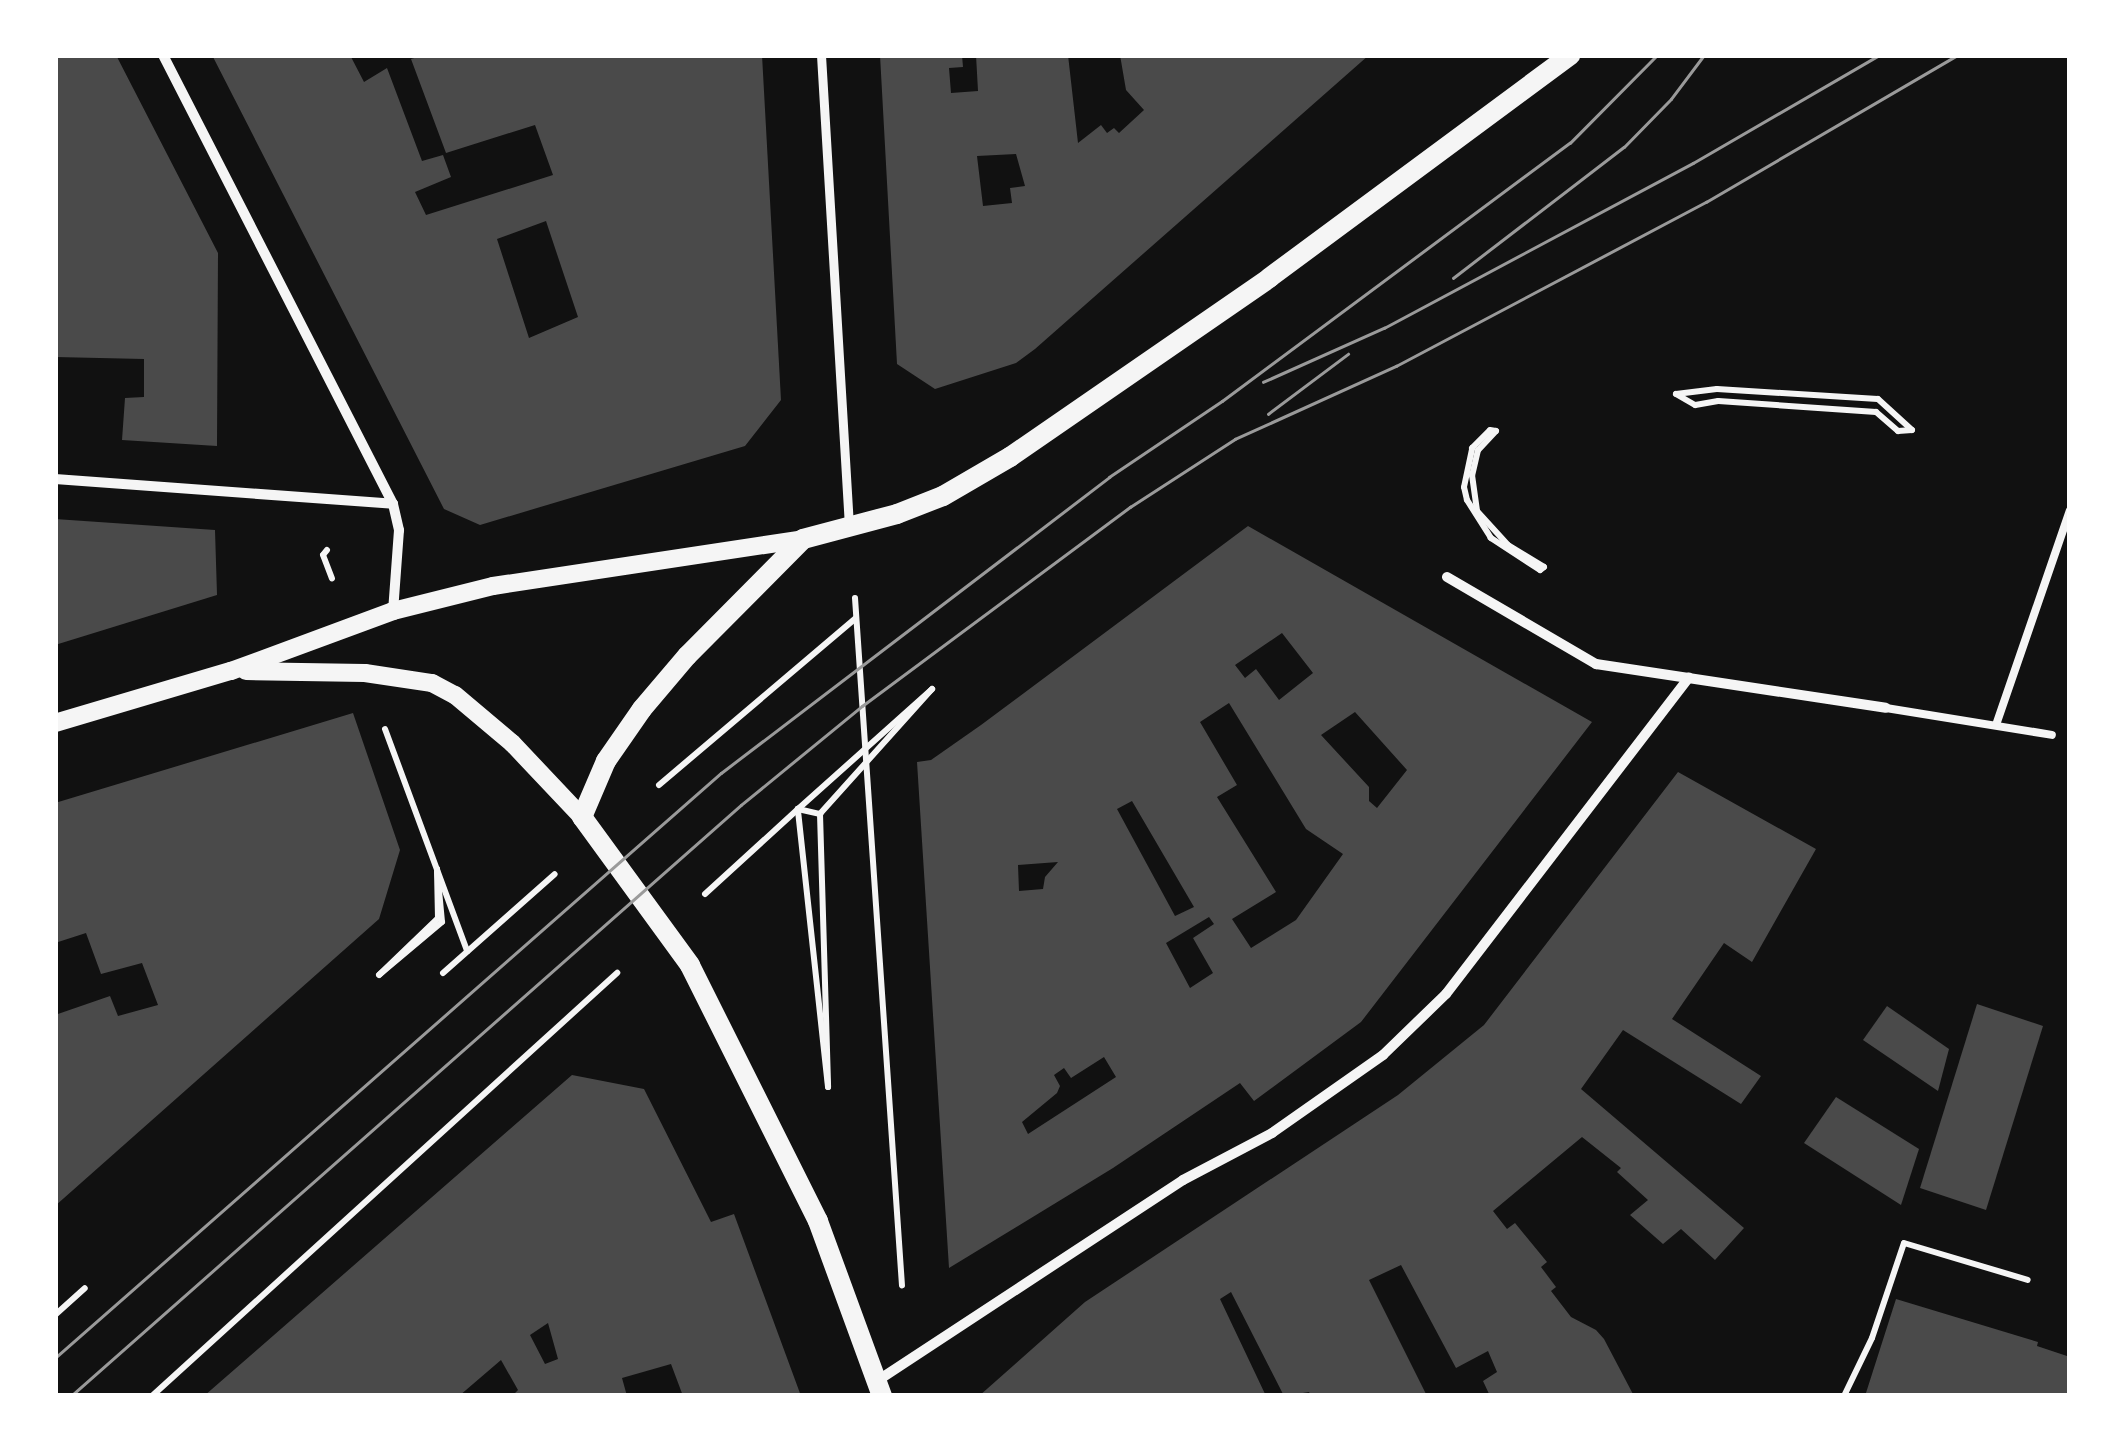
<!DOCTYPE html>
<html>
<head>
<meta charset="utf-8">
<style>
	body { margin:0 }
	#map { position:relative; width:2125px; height:1451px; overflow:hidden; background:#111; font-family:"Roboto Serif",serif }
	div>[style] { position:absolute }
	.building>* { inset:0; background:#4a4a4a }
	.path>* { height:6px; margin:-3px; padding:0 3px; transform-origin:3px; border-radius:3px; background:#f5f5f5 }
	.service>* { height:8px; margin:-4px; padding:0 4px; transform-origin:4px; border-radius:4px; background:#f5f5f5 }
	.pedestrian>* { height:9px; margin:-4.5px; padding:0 4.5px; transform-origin:4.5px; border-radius:4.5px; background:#f5f5f5 }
	.minor>* { height:10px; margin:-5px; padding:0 5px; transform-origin:5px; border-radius:5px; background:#f5f5f5 }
	.tertiary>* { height:18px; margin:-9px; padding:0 9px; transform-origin:9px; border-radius:9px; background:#f5f5f5 }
	.secondary>* { height:20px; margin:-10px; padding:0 10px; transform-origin:10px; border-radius:10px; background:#f5f5f5 }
	.tram>* { height:2.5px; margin:-1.25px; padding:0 1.25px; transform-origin:1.25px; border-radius:1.25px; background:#9a9a9a }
	span { translate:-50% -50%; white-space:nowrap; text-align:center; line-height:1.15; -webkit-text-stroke:9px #fff; paint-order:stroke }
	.frame { position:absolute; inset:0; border:58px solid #fff; pointer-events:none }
</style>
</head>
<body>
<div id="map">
	<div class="building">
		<div style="clip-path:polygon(55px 55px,116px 55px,218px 253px,217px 446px,122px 440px,125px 398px,144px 397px,144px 359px,55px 357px)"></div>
		<div style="clip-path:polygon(evenodd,212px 55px,350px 55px,364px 82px,387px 68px,422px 161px,443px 155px,451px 177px,415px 192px,426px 215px,553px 175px,535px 125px,446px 153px,411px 59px,424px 55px,762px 55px,781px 400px,745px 446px,480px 525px,444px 509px,212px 55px,546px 221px,578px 317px,529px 338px,497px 239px,546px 221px)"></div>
		<div style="clip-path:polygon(evenodd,880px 55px,962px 55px,963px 67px,949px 68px,951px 93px,978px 91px,976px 55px,1068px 55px,1078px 143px,1101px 125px,1107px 133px,1114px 128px,1119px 133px,1144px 110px,1126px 90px,1120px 55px,1369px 55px,1035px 349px,1016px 363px,935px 389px,897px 364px,880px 55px,1016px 154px,1025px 186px,1010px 188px,1012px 203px,983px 206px,977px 156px,1016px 154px)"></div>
		<div style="clip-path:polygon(55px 519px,215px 530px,217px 595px,55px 645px)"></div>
		<div style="clip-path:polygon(evenodd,1248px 526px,1592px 722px,1361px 1022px,1254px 1101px,1240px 1083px,1113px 1168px,949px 1268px,917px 762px,931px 760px,981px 725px,1248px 526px,1282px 633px,1313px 673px,1279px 700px,1256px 669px,1245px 678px,1235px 665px,1282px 633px,1248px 526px,1229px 703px,1306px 829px,1343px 854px,1296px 920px,1251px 948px,1232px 919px,1276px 892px,1217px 797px,1237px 785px,1200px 722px,1229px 703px,1248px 526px,1355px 712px,1407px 770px,1377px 808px,1369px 801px,1369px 787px,1321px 735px,1355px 712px,1248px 526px,1132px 801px,1194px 907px,1175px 916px,1117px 809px,1132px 801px,1248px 526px,1058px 862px,1045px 877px,1043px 889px,1019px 891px,1018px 865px,1058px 862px,1248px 526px,1209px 917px,1214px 924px,1193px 938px,1213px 973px,1190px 988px,1166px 943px,1209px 917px,1248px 526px,1104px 1057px,1116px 1077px,1028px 1134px,1022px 1122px,1057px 1093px,1060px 1086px,1054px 1075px,1064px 1068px,1071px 1078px,1104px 1057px)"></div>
		<div style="clip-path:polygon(353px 713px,400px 850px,379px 919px,55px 1206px,55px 1015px,110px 996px,118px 1016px,158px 1005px,142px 963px,101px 974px,86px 933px,55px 943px,55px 803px)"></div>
		<div style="clip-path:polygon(1678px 772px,1816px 849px,1752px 962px,1724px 943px,1672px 1019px,1761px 1076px,1741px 1104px,1623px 1030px,1581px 1089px,1744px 1228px,1715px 1260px,1681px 1229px,1663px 1244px,1630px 1215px,1648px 1200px,1617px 1172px,1621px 1168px,1582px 1137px,1493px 1211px,1507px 1229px,1515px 1223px,1547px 1262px,1541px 1267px,1556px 1287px,1551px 1291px,1571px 1317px,1596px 1330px,1604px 1339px,1634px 1396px,1490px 1396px,1483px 1381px,1497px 1372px,1488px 1351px,1456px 1368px,1401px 1265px,1369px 1280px,1427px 1396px,1311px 1396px,1309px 1392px,1284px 1396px,1231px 1292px,1220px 1299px,1266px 1396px,979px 1396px,1085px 1302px,1398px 1095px,1484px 1025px)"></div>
		<div style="clip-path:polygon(1977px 1004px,2043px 1026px,1986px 1210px,1920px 1188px)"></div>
		<div style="clip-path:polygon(1887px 1006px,1949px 1049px,1938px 1091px,1863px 1040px)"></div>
		<div style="clip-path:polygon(evenodd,572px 1075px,644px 1089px,711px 1222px,734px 1214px,801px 1396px,683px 1396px,671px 1364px,622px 1378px,627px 1396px,512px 1396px,518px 1390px,501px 1360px,459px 1396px,204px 1396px,572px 1075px,548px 1323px,558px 1359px,545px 1364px,530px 1335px,548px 1323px)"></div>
		<div style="clip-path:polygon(1836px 1097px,1919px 1149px,1901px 1205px,1804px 1143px)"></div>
		<div style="clip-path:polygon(1896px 1299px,2038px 1342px,2037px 1346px,2070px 1357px,2070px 1396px,1865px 1396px)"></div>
	</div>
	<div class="path">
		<div style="left:1717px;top:389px;width:161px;rotate:3.6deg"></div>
		<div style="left:1878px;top:399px;width:46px;rotate:42.4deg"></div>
		<div style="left:1912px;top:430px;width:14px;rotate:176deg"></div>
		<div style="left:1898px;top:431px;width:29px;rotate:-139deg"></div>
		<div style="left:1876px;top:412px;width:158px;rotate:-176deg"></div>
		<div style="left:1718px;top:401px;width:23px;rotate:170deg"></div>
		<div style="left:1695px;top:405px;width:22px;rotate:-150deg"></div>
		<div style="left:1676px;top:394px;width:41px;rotate:-7deg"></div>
		<div style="left:1490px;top:430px;width:6px;rotate:9deg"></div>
		<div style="left:1496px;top:431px;width:26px;rotate:133deg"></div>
		<div style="left:1478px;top:450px;width:26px;rotate:103deg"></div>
		<div style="left:1472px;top:475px;width:36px;rotate:82deg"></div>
		<div style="left:1477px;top:511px;width:46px;rotate:47.6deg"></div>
		<div style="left:1508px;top:545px;width:42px;rotate:31.4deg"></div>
		<div style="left:1544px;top:567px;width:5px;rotate:143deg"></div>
		<div style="left:1540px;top:570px;width:59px;rotate:-146.9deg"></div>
		<div style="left:1491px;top:538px;width:45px;rotate:-122.3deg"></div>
		<div style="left:1467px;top:500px;width:13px;rotate:-103deg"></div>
		<div style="left:1464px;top:487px;width:40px;rotate:-78deg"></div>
		<div style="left:1472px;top:448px;width:25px;rotate:-45deg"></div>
		<div style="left:327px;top:550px;width:6px;rotate:129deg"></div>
		<div style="left:323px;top:555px;width:25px;rotate:69deg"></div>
		<div style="left:855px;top:598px;width:689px;rotate:86.09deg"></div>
		<div style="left:932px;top:689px;width:168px;rotate:131.9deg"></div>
		<div style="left:820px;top:814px;width:273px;rotate:88.3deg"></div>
		<div style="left:828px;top:1087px;width:280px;rotate:-96.2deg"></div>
		<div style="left:798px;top:809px;width:180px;rotate:-41.8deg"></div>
		<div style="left:385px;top:729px;width:237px;rotate:69.7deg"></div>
		<div style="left:659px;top:785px;width:258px;rotate:-40.3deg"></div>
		<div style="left:437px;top:869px;width:53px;rotate:84.6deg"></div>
		<div style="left:442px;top:922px;width:82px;rotate:139.9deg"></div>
		<div style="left:379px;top:975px;width:82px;rotate:-44deg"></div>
		<div style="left:438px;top:918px;width:49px;rotate:-91.2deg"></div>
		<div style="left:705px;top:894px;width:126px;rotate:-42.4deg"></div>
		<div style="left:798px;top:809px;width:23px;rotate:13deg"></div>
		<div style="left:443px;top:973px;width:149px;rotate:-41.5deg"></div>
		<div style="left:55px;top:1315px;width:40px;rotate:-42deg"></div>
		<div style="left:152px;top:1396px;width:629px;rotate:-42.29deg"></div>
		<div style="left:1844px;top:1396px;width:64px;rotate:-64.2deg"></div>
		<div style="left:1872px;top:1338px;width:100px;rotate:-71.4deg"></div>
		<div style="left:1904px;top:1243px;width:129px;rotate:16.6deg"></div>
	</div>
	<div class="service">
		<div style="left:1886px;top:708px;width:168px;rotate:9.2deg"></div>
		<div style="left:1996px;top:725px;width:227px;rotate:-71deg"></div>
	</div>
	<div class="pedestrian">
		<div style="left:821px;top:55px;width:470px;rotate:86.6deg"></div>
	</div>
	<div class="minor">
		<div style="left:163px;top:55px;width:504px;rotate:62.88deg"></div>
		<div style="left:393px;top:504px;width:27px;rotate:77deg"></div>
		<div style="left:399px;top:530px;width:81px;rotate:94.2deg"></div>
		<div style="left:55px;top:479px;width:339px;rotate:4.2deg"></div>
		<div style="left:1447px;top:577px;width:173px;rotate:30.3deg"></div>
		<div style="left:1596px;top:664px;width:293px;rotate:8.6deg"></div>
		<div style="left:877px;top:1381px;width:366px;rotate:-33.3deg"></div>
		<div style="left:1183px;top:1180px;width:101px;rotate:-27.8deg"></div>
		<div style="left:1272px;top:1133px;width:136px;rotate:-35.1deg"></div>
		<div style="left:1383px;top:1055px;width:88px;rotate:-44.1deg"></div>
		<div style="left:1446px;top:994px;width:399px;rotate:-52.5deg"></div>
	</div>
	<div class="tertiary">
		<div style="left:246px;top:671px;width:119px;rotate:1deg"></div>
		<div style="left:365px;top:673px;width:68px;rotate:8.5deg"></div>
		<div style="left:432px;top:683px;width:26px;rotate:28deg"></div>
		<div style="left:455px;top:695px;width:75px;rotate:40.1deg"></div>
		<div style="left:512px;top:743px;width:102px;rotate:46.6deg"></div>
		<div style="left:55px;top:723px;width:184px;rotate:-16.5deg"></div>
		<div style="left:231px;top:671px;width:173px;rotate:-20.3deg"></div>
		<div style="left:393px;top:611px;width:103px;rotate:-14deg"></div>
		<div style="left:493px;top:586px;width:314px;rotate:-8.6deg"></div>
	</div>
	<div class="secondary">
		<div style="left:882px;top:1396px;width:186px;rotate:-110.1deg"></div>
		<div style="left:818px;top:1221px;width:286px;rotate:-116.6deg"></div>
		<div style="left:690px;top:965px;width:183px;rotate:-126.1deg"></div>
		<div style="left:582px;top:817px;width:61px;rotate:-66.8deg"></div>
		<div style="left:606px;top:761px;width:63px;rotate:-55.3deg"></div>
		<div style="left:642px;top:709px;width:70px;rotate:-49.7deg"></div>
		<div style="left:687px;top:656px;width:165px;rotate:-45.2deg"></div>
		<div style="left:803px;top:539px;width:97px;rotate:-14.9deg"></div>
		<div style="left:897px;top:514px;width:49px;rotate:-21.4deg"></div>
		<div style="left:943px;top:496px;width:78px;rotate:-30.2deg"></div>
		<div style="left:1010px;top:457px;width:315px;rotate:-34.6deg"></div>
		<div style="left:1269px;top:278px;width:375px;rotate:-36.5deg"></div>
	</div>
	<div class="tram">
		<div style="left:1453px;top:278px;width:215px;rotate:-37.5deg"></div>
		<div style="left:1624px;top:147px;width:67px;rotate:-45.6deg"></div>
		<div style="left:1671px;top:99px;width:55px;rotate:-53.1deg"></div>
		<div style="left:1263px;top:382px;width:133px;rotate:-24.1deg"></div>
		<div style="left:1384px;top:328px;width:350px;rotate:-28.1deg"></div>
		<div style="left:1693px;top:163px;width:215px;rotate:-30.1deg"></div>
		<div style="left:1268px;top:414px;width:100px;rotate:-36.9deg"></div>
		<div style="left:55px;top:1358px;width:886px;rotate:-41.3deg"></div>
		<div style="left:721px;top:773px;width:488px;rotate:-37.3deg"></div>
		<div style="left:1109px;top:477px;width:136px;rotate:-33.9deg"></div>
		<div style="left:1222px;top:401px;width:433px;rotate:-36.6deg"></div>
		<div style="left:1570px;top:143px;width:124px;rotate:-45.3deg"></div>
		<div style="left:71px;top:1396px;width:893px;rotate:-41.42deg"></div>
		<div style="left:741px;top:805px;width:156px;rotate:-39.3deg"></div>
		<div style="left:862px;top:706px;width:334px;rotate:-36.6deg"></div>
		<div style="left:1130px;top:507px;width:125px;rotate:-32.9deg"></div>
		<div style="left:1235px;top:439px;width:177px;rotate:-24.4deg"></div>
		<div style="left:1396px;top:366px;width:351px;rotate:-27.9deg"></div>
		<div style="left:1706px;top:202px;width:292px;rotate:-30.3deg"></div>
	</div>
	<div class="frame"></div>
</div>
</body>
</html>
